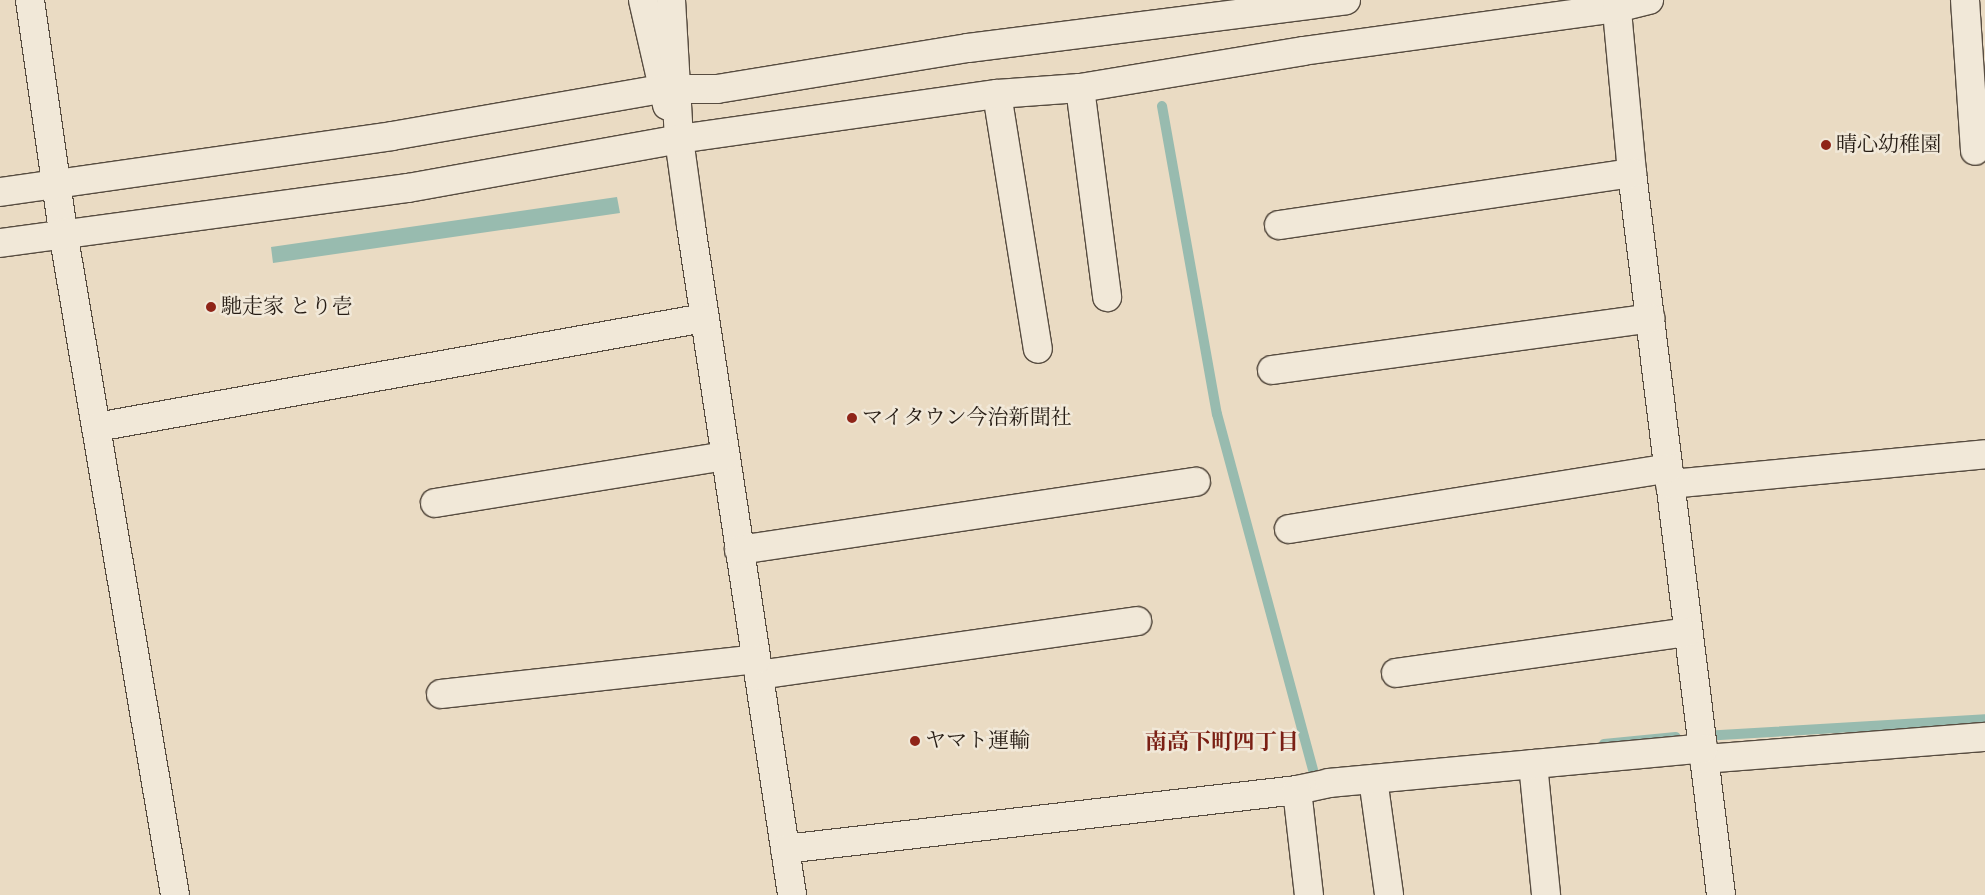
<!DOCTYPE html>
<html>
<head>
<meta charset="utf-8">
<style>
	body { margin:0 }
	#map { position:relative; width:1985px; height:895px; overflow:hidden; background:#eadbc3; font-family:Cardo,"Noto Serif JP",serif }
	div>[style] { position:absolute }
	.water>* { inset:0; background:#98bbaf }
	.stream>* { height:10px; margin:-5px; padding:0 5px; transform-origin:5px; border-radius:5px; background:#98bbaf }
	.roads { filter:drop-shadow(1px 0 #574c40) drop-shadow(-1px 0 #574c40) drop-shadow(0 1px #574c40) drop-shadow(0 -1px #574c40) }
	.minor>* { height:28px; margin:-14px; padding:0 14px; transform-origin:14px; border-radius:14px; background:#f1e8d8 }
	.dots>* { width:14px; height:14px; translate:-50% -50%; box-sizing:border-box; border:2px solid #f1e8d8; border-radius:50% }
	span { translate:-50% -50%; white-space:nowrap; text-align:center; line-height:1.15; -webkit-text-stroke:5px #f1e8d8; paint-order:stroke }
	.poi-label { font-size:21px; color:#261c14 }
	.left { translate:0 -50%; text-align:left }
	.neighbourhood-label { font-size:22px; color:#7a1f14; font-weight:700 }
</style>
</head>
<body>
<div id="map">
	<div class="water">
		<div style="clip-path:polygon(617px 197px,620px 213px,273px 263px,271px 247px)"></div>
	</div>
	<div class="stream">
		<div style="left:1162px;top:106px;width:313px;rotate:79.9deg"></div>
		<div style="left:1217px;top:414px;width:375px;rotate:74.9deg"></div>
		<div style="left:1315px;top:776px;width:9px;rotate:-6deg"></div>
		<div style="left:1703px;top:736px;width:283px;rotate:-3.4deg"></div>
		<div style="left:1604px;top:744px;width:72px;rotate:-5.6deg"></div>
	</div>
	<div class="roads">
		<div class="minor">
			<div style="left:30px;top:0;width:234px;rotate:81.9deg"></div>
			<div style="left:63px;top:232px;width:672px;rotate:80.41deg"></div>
			<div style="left:643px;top:0;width:108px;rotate:77.1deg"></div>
			<div style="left:671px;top:0;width:139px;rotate:86.7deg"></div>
			<div style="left:679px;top:139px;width:88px;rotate:82.1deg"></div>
			<div style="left:691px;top:226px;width:677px;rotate:81.41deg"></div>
			<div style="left:1616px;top:0;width:174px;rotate:84.7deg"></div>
			<div style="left:1632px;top:173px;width:727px;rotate:82.97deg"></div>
			<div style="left:1965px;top:0;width:151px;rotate:86.2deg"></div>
			<div style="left:1080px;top:88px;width:211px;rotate:82.6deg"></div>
			<div style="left:997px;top:94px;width:258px;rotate:80.9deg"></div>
			<div style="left:0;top:192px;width:396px;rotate:-8.1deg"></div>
			<div style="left:392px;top:136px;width:273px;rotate:-9.9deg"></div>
			<div style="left:661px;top:89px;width:56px"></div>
			<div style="left:717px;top:89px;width:254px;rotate:-9.3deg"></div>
			<div style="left:968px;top:48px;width:381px;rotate:-7.2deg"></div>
			<div style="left:1279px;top:225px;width:357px;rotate:-8.4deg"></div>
			<div style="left:0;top:243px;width:412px;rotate:-7.7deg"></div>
			<div style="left:408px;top:188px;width:275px;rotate:-10.2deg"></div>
			<div style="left:679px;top:139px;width:321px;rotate:-8.1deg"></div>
			<div style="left:997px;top:94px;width:83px;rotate:-4.1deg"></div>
			<div style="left:1080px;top:88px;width:226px;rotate:-9.4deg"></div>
			<div style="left:1303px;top:51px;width:317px;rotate:-7.8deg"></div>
			<div style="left:1617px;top:8px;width:33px;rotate:-14deg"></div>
			<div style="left:1272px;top:370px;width:382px;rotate:-7.8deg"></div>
			<div style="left:97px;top:427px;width:617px;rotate:-10.18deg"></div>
			<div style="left:1670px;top:484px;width:316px;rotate:-5.4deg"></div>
			<div style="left:435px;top:503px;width:294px;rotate:-9.2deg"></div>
			<div style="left:1289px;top:529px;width:384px;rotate:-9.1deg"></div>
			<div style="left:739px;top:550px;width:462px;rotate:-8.5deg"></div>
			<div style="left:1396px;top:673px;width:295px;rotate:-8deg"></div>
			<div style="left:759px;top:675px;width:382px;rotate:-8.1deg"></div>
			<div style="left:441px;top:694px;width:317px;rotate:-6.3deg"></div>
			<div style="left:1704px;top:759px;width:282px;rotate:-4.5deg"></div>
			<div style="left:1533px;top:764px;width:132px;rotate:84.3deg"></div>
			<div style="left:1373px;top:779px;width:117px;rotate:82.1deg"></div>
			<div style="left:1297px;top:790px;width:33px;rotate:-12deg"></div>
			<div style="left:1329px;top:783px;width:376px;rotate:-5.3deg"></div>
			<div style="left:785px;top:849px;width:515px;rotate:-6.57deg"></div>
			<div style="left:1297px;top:790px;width:106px;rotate:83.5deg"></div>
		</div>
	</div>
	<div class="dots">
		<div style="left:1826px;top:145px;background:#8f2418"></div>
		<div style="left:211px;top:307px;background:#8f2418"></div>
		<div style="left:852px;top:418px;background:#8f2418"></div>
		<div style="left:915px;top:741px;background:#8f2418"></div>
	</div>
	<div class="poi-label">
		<span class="left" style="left:1836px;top:145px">晴心幼稚園</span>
		<span class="left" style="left:221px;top:307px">馳走家 とり壱</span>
		<span class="left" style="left:862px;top:418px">マイタウン今治新聞社</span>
		<span class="left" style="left:925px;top:741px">ヤマト運輸</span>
	</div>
	<div class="neighbourhood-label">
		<span style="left:1222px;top:743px">南高下町四丁目</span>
	</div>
</div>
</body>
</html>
